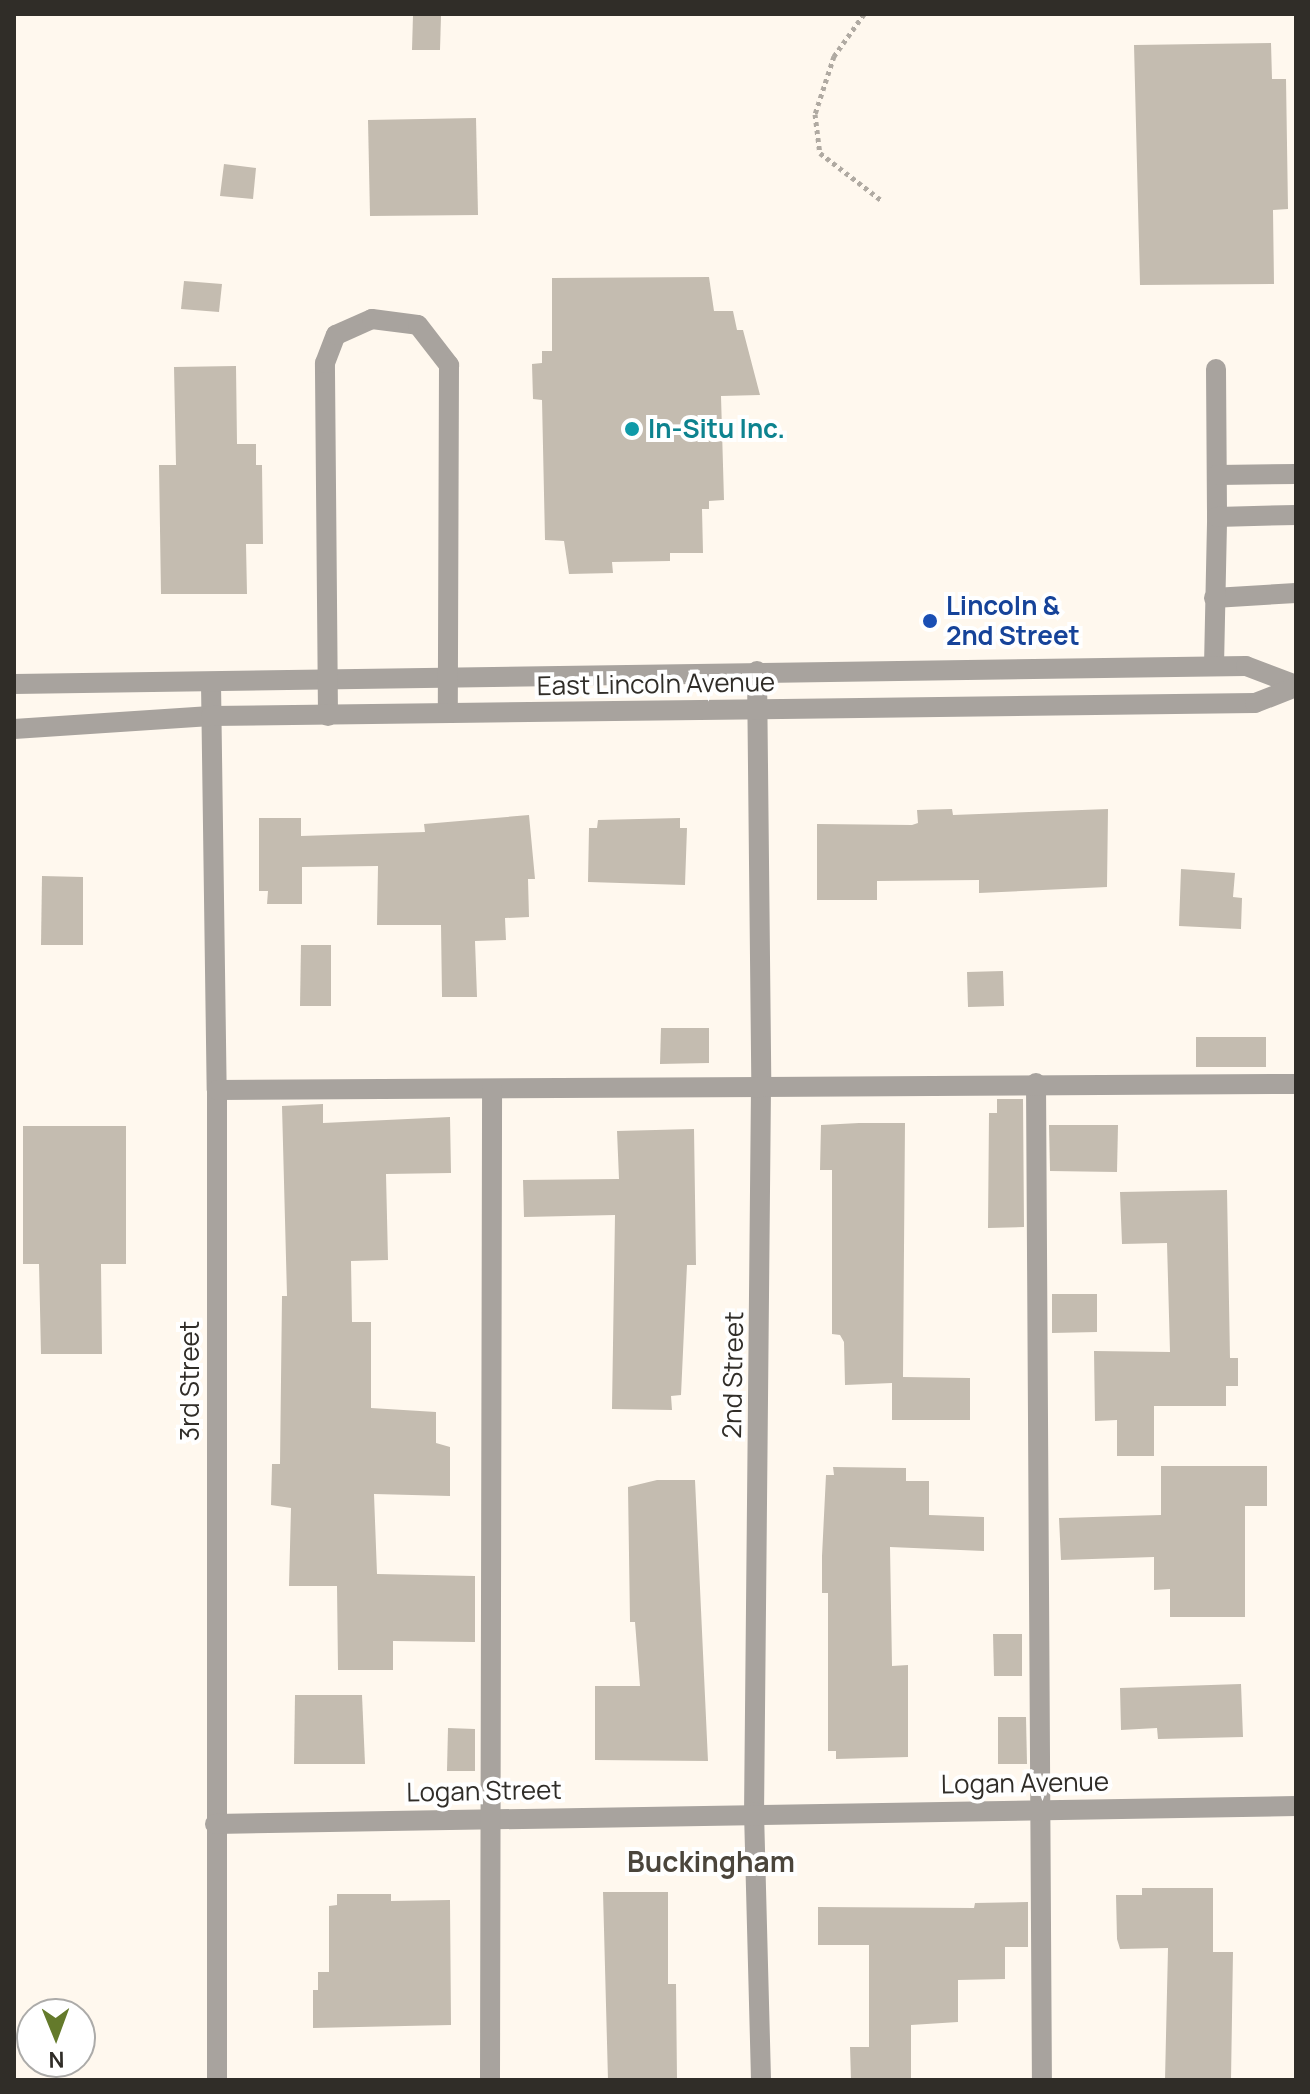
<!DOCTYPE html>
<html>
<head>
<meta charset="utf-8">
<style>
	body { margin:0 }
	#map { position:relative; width:1310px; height:2094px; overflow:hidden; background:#fff8ee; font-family:Manrope,sans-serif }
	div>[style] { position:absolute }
	.building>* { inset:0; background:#c4bcb0 }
	.path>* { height:5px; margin-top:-2.5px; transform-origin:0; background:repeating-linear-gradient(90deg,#b0aaa2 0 4px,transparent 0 8px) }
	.minor>* { height:20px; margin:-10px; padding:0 10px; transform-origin:10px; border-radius:10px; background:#a8a39e }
	.dots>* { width:22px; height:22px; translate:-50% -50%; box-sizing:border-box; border:4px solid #fff; border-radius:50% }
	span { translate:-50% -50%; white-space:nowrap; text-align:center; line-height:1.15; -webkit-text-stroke:8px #fff; paint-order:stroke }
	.culture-label { font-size:26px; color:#0d838f; font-weight:700 }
	.left { translate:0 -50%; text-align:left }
	.transit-label { font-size:26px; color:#164399; font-weight:700 }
	.street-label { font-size:26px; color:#302d28 }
	.neighbourhood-label { font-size:28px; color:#4b453b; font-weight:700 }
	.frame { position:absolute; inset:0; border:16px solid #302d28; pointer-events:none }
	.north { position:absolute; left:16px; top:1998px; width:80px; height:80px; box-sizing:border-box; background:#fff; border:2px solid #acaba9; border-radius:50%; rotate:179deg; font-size:22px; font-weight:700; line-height:32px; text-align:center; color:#302d28 }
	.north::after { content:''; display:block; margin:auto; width:28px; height:36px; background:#647a2b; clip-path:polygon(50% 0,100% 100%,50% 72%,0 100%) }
</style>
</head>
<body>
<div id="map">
	<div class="building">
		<div style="clip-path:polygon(413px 15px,441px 16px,440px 50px,412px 50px)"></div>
		<div style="clip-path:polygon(1271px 43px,1272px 79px,1286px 79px,1288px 209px,1273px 210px,1274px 284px,1140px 285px,1134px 45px)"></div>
		<div style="clip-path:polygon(476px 118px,478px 215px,370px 216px,368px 120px)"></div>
		<div style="clip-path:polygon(224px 164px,256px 168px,253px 199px,220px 196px)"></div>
		<div style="clip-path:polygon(709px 277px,714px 311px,733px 311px,737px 330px,743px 330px,760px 395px,721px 396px,724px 500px,709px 501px,709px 509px,702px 509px,703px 553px,670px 553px,670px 561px,612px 562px,613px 573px,569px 574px,564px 541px,545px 540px,542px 400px,533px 399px,532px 364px,542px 363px,542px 351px,552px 351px,552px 278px)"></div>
		<div style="clip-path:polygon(184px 281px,222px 284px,219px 312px,181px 309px)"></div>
		<div style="clip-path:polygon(236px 366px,237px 444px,256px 444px,256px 465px,262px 465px,263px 544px,246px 544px,247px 594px,161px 594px,159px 465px,176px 465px,174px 367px)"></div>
		<div style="clip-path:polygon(952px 809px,953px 815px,1108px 809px,1107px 887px,979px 893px,979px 880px,877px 881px,877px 900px,817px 900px,817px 824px,912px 825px,918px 823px,917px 810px)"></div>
		<div style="clip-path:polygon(529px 815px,535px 879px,528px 879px,529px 917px,505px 918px,506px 940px,475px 941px,477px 997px,442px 997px,441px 925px,377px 925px,378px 866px,302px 867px,302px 904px,267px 904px,268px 891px,259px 891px,259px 818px,301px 818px,301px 836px,425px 832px,424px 824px)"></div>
		<div style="clip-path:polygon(680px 818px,680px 828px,687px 828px,685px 885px,588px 882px,589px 828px,597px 828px,598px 820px)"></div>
		<div style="clip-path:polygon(1181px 869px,1235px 873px,1233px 897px,1242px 898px,1241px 929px,1179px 926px)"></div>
		<div style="clip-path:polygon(42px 876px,83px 877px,83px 945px,41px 945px)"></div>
		<div style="clip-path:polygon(301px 945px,331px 945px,331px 1006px,300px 1006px)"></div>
		<div style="clip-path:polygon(1003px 971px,1004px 1006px,968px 1007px,967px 972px)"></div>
		<div style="clip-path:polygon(661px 1028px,709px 1028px,709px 1063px,660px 1064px)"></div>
		<div style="clip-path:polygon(1196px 1037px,1266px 1037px,1266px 1067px,1196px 1067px)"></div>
		<div style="clip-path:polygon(997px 1099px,1023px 1099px,1024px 1227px,988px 1228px,989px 1113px,997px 1113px)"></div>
		<div style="clip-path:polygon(323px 1104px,323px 1123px,450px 1117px,451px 1173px,386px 1174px,388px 1260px,351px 1261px,352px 1322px,371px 1322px,371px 1408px,436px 1412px,436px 1443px,450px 1447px,450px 1496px,374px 1494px,377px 1574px,475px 1576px,475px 1642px,393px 1641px,393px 1670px,338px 1670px,337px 1586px,289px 1586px,291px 1508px,271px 1505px,272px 1464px,280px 1464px,282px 1296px,287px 1296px,282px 1106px)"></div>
		<div style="clip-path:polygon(859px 1123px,905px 1123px,903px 1377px,970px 1378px,970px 1420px,892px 1420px,892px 1383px,845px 1385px,844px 1342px,840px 1335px,832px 1334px,832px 1170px,820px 1170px,821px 1125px)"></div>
		<div style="clip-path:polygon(1049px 1125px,1118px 1125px,1117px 1172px,1050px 1171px)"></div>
		<div style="clip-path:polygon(23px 1126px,126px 1126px,126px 1264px,101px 1264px,102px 1354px,41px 1354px,39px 1264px,23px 1264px)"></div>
		<div style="clip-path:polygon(694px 1129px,696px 1265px,687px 1265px,681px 1395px,671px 1396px,672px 1410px,612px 1409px,615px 1215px,524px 1217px,523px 1180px,619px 1179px,617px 1131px)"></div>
		<div style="clip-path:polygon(1227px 1190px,1230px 1358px,1238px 1358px,1238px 1386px,1226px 1386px,1226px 1406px,1154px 1406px,1154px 1456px,1117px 1456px,1117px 1420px,1095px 1421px,1094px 1351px,1170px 1352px,1167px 1243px,1122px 1244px,1120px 1192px)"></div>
		<div style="clip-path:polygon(1052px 1294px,1097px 1294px,1097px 1332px,1052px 1333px)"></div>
		<div style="clip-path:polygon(1161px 1466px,1267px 1466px,1267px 1506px,1245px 1506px,1245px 1617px,1170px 1617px,1170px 1589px,1154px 1590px,1154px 1557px,1061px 1560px,1059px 1518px,1161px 1515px)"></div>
		<div style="clip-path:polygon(833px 1467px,906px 1468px,906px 1481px,929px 1481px,929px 1515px,984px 1517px,984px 1551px,890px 1547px,892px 1666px,908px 1665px,908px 1757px,836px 1759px,836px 1751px,828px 1751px,828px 1593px,822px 1593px,822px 1556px,826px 1475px,834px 1475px)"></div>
		<div style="clip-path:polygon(657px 1480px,695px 1480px,708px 1761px,595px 1760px,595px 1686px,640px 1686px,635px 1622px,630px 1622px,628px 1487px)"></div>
		<div style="clip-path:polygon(993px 1634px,1022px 1634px,1022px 1676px,994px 1676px)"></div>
		<div style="clip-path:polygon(1241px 1684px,1243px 1737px,1158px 1739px,1157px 1728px,1121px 1730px,1120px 1688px)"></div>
		<div style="clip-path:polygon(295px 1695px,362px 1695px,365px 1764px,294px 1764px)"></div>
		<div style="clip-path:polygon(998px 1717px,1026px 1717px,1027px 1764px,998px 1764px)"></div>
		<div style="clip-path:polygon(448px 1728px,475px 1729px,475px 1771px,447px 1771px)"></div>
		<div style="clip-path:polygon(1142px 1888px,1213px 1888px,1213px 1952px,1233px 1952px,1231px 2080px,1165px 2080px,1168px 1948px,1120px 1949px,1117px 1939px,1116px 1895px,1142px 1895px)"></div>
		<div style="clip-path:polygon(603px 1892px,668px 1892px,668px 1984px,676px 1984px,677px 2080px,608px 2080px)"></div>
		<div style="clip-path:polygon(337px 1894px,391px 1894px,391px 1901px,450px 1900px,451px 2025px,313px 2028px,313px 1990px,318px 1990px,318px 1972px,329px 1972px,329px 1906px,337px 1905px)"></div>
		<div style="clip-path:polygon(1028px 1902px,1028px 1947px,1005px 1947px,1005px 1979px,958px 1980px,958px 2022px,911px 2025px,911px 2080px,851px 2080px,850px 2047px,869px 2047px,869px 1945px,818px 1945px,818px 1907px,974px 1908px,975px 1903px)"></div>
	</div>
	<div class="path">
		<div style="left:864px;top:14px;width:52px;rotate:125.5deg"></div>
		<div style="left:834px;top:56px;width:61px;rotate:108.1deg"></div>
		<div style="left:815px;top:114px;width:39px;rotate:83deg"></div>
		<div style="left:820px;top:153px;width:77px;rotate:37.6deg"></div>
	</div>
	<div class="minor">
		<div style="left:1216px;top:369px;width:148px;rotate:89.6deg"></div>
		<div style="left:1217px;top:475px;width:79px;rotate:-0.7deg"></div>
		<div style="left:1214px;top:598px;width:82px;rotate:-3.5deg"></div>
		<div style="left:1214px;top:666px;width:149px;rotate:-88.8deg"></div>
		<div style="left:1217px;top:517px;width:79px;rotate:-1.5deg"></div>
		<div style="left:757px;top:671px;width:416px;rotate:89.4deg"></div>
		<div style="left:761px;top:1087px;width:725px;rotate:90.55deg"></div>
		<div style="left:754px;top:1812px;width:268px;rotate:88.5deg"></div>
		<div style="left:211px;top:683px;width:407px;rotate:89.2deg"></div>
		<div style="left:217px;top:1090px;width:990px;rotate:90deg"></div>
		<div style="left:14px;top:684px;width:1232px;rotate:-0.84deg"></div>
		<div style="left:1246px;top:666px;width:53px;rotate:20.8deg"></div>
		<div style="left:328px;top:716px;width:353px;rotate:-90.5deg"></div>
		<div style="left:325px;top:363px;width:30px;rotate:-69deg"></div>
		<div style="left:336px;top:335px;width:39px;rotate:-24deg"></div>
		<div style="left:372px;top:319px;width:46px;rotate:7.4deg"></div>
		<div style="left:418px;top:325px;width:51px;rotate:52.2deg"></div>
		<div style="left:449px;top:365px;width:347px;rotate:90.2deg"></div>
		<div style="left:14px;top:729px;width:197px;rotate:-3.8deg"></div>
		<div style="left:211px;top:716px;width:1044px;rotate:-0.71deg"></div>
		<div style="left:1255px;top:703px;width:44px;rotate:-21.3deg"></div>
		<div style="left:1036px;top:1083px;width:997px;rotate:89.66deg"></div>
		<div style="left:217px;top:1090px;width:1079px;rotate:-0.32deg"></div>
		<div style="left:215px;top:1824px;width:1081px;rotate:-0.95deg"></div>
		<div style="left:490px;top:2080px;width:991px;rotate:-89.88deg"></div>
	</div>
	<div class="dots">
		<div style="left:632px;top:429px;background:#0f9aa8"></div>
		<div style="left:930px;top:621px;background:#1a4fb4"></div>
	</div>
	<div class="culture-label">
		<span class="left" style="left:648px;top:429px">In-Situ Inc.</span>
	</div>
	<div class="transit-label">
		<span class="left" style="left:946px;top:621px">Lincoln &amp;<br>2nd Street</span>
	</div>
	<div class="street-label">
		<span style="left:656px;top:684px;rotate:-1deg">East Lincoln Avenue</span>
		<span style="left:733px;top:1375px;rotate:-89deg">2nd Street</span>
		<span style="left:190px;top:1381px;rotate:-90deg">3rd Street</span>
		<span style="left:1025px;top:1783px;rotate:-1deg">Logan Avenue</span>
		<span style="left:484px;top:1791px;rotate:-1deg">Logan Street</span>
	</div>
	<div class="neighbourhood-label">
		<span style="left:711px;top:1861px">Buckingham</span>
	</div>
	<div class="frame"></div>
	<div class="north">N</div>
</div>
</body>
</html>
